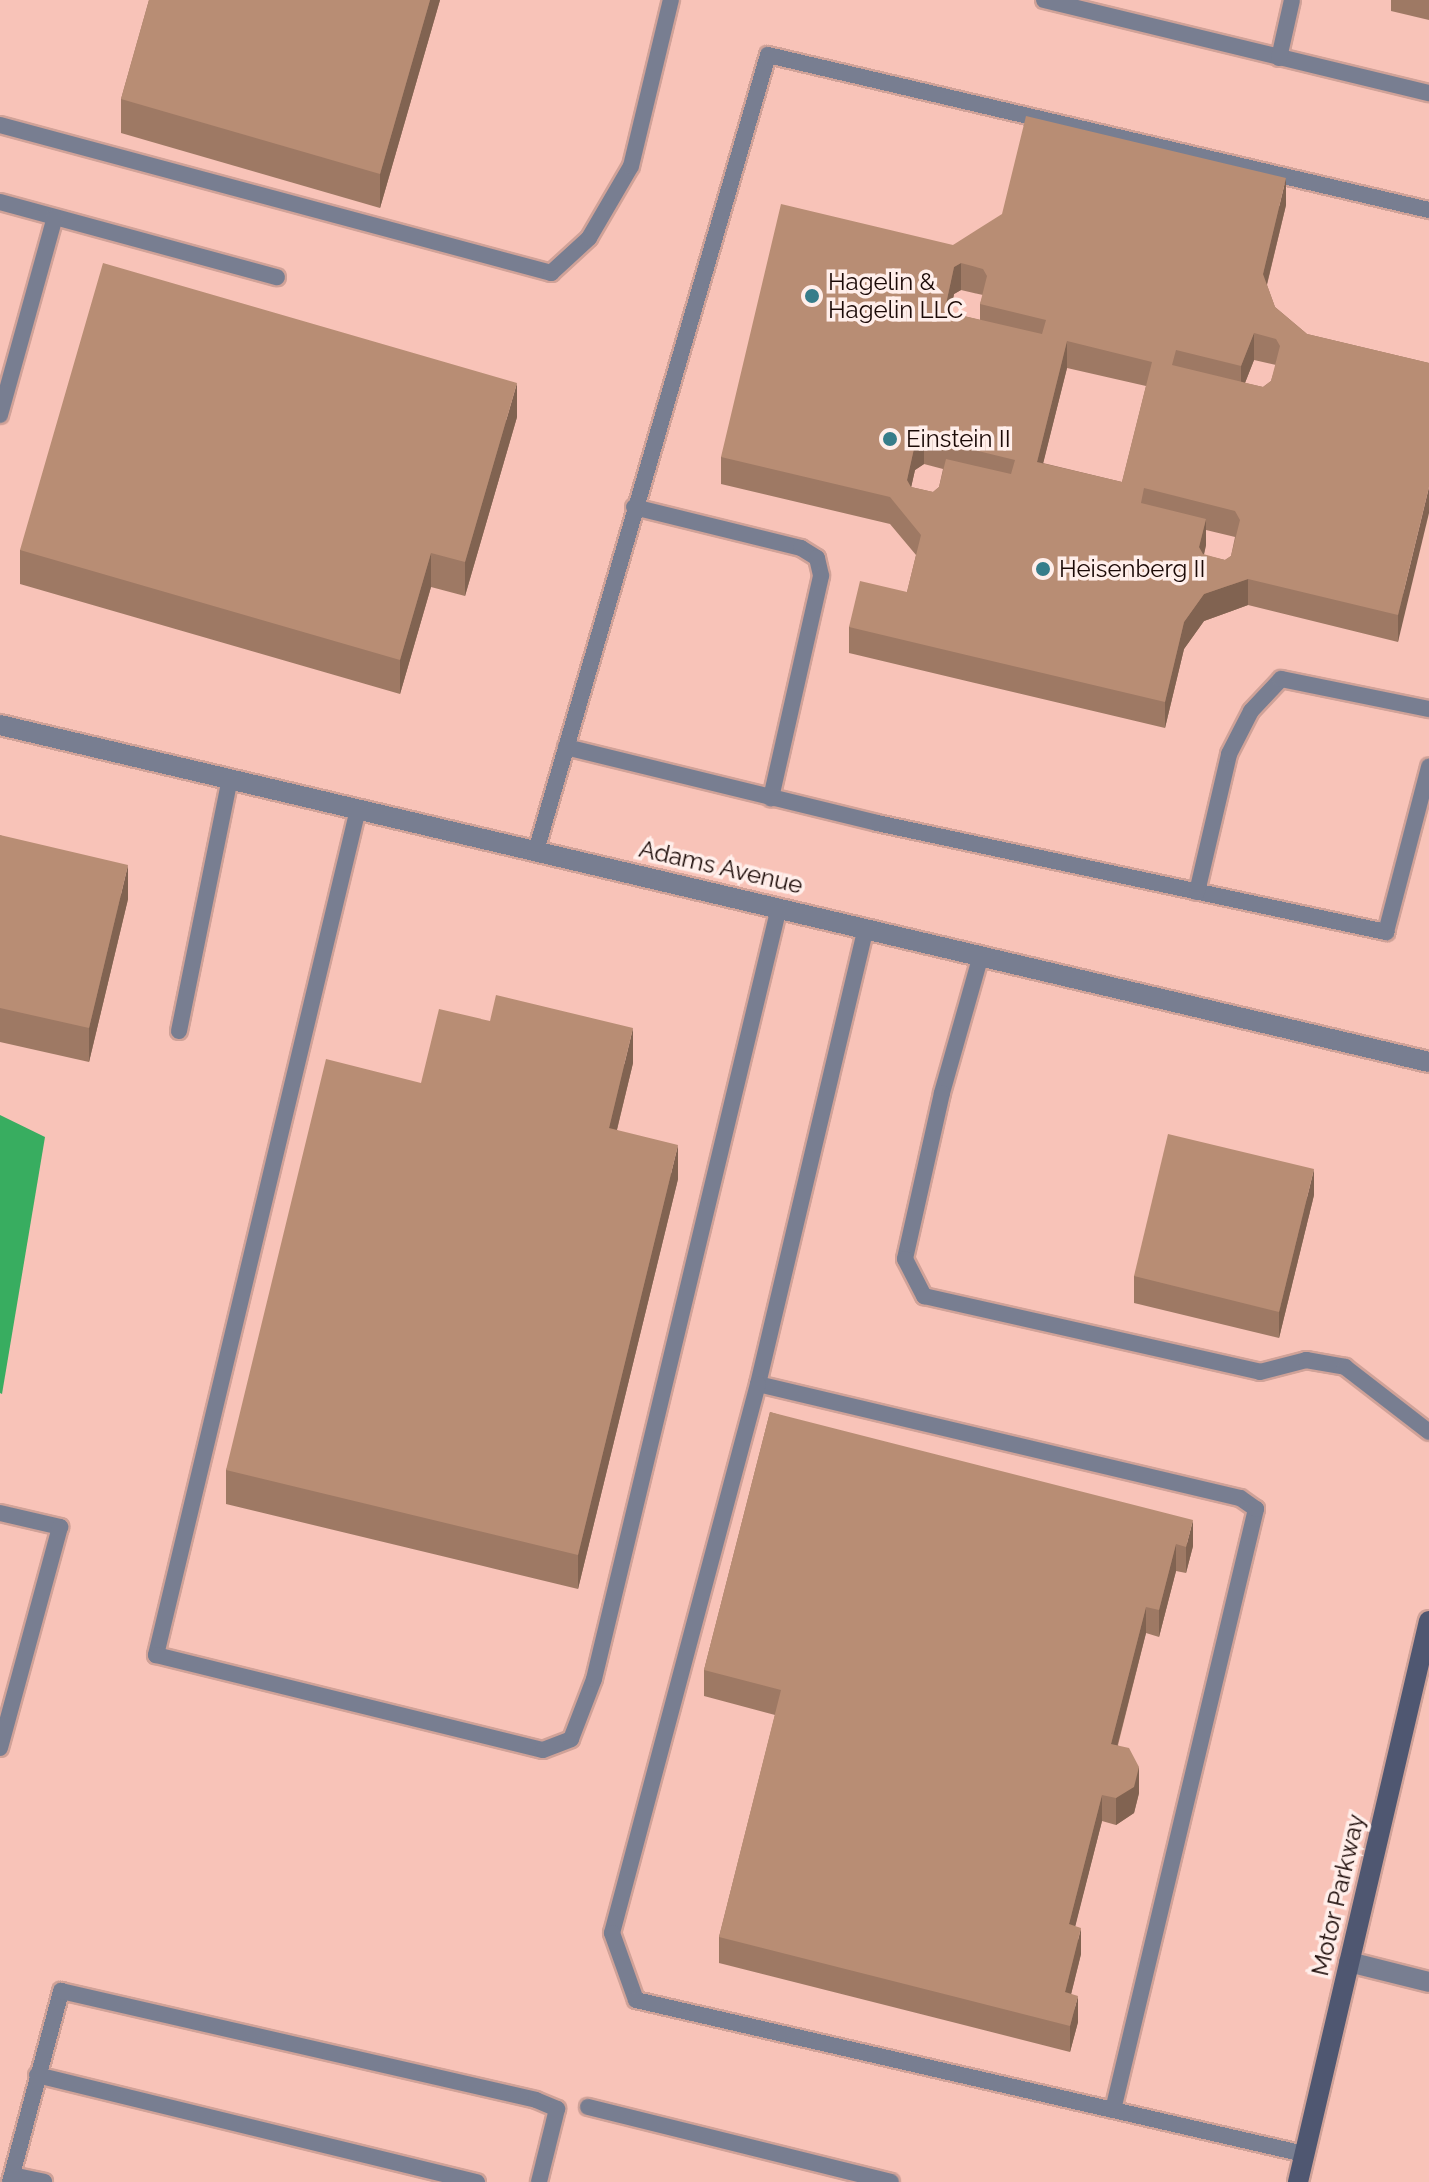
<!DOCTYPE html>
<html>
<head>
<meta charset="utf-8">
<style>
	body { margin:0 }
	#map { position:relative; width:1429px; height:2182px; overflow:hidden; background:#f8c3b8; font-family:Raleway,sans-serif }
	div>[style] { position:absolute }
	.forest>* { inset:0; background:#38ad60 }
	.roads { filter:drop-shadow(2px 0 #d0a298) drop-shadow(-2px 0 #d0a298) drop-shadow(0 2px #d0a298) drop-shadow(0 -2px #d0a298) }
	.service>* { height:16px; margin:-8px; padding:0 8px; transform-origin:8px; border-radius:8px; background:#787e91 }
	.minor>* { height:20px; margin:-10px; padding:0 10px; transform-origin:10px; border-radius:10px; background:#787e91 }
	.tertiary>* { height:20px; margin:-10px; padding:0 10px; transform-origin:10px; border-radius:10px; background:#787e91 }
	.secondary>* { height:20px; margin:-10px; padding:0 10px; transform-origin:10px; border-radius:10px; background:#4f5771 }
	.wall>* { inset:0; background:#9e7964 }
	.shaded-wall>* { inset:0; background:#816351 }
	.building>* { inset:0; background:#b88d74 }
	.dots>* { width:22px; height:22px; translate:-50% -50%; box-sizing:border-box; border:4px solid #ffeeea; border-radius:50% }
	span { translate:-50% -50%; white-space:nowrap; text-align:center; line-height:1.15; -webkit-text-stroke:7px #ffeeea; paint-order:stroke }
	.poi-label { font-size:24px; color:#1a0906 }
	.left { translate:0 -50%; text-align:left }
	.street-label { font-size:24px; color:#1a0906 }
</style>
</head>
<body>
<div id="map">
	<div class="forest">
		<div style="clip-path:polygon(0 1115px,45px 1137px,2px 1394px,0 1393px)"></div>
	</div>
	<div class="roads">
		<div class="service">
			<div style="left:1044px;top:0;width:396px;rotate:13.6deg"></div>
			<div style="left:1279px;top:58px;width:59px;rotate:-77.4deg"></div>
			<div style="left:0;top:125px;width:571px;rotate:15.03deg"></div>
			<div style="left:551px;top:273px;width:52px;rotate:-42.6deg"></div>
			<div style="left:589px;top:238px;width:83px;rotate:-59.7deg"></div>
			<div style="left:631px;top:166px;width:171px;rotate:-76.5deg"></div>
			<div style="left:0;top:202px;width:287px;rotate:15.2deg"></div>
			<div style="left:0;top:415px;width:205px;rotate:-74.5deg"></div>
			<div style="left:634px;top:507px;width:172px;rotate:13.8deg"></div>
			<div style="left:801px;top:548px;width:19px;rotate:32deg"></div>
			<div style="left:817px;top:558px;width:18px;rotate:77deg"></div>
			<div style="left:821px;top:576px;width:228px;rotate:102.7deg"></div>
			<div style="left:566px;top:747px;width:320px;rotate:13.7deg"></div>
			<div style="left:877px;top:823px;width:521px;rotate:12.09deg"></div>
			<div style="left:1386px;top:932px;width:171px;rotate:-75.4deg"></div>
			<div style="left:358px;top:809px;width:870px;rotate:103.43deg"></div>
			<div style="left:156px;top:1655px;width:398px;rotate:13.8deg"></div>
			<div style="left:543px;top:1750px;width:30px;rotate:-21deg"></div>
			<div style="left:571px;top:1739px;width:64px;rotate:-69deg"></div>
			<div style="left:594px;top:1679px;width:794px;rotate:-76.52deg"></div>
			<div style="left:536px;top:851px;width:829px;rotate:-73.75deg"></div>
			<div style="left:768px;top:55px;width:679px;rotate:13.2deg"></div>
			<div style="left:1197px;top:892px;width:142px;rotate:-76.9deg"></div>
			<div style="left:1229px;top:754px;width:48px;rotate:-62.9deg"></div>
			<div style="left:1251px;top:711px;width:44px;rotate:-46.8deg"></div>
			<div style="left:1281px;top:679px;width:151px;rotate:11.5deg"></div>
			<div style="left:981px;top:955px;width:143px;rotate:105.8deg"></div>
			<div style="left:942px;top:1093px;width:170px;rotate:102.6deg"></div>
			<div style="left:905px;top:1259px;width:42px;rotate:62.8deg"></div>
			<div style="left:924px;top:1296px;width:344px;rotate:12.7deg"></div>
			<div style="left:1260px;top:1372px;width:48px;rotate:-14.6deg"></div>
			<div style="left:1306px;top:1360px;width:40px;rotate:10deg"></div>
			<div style="left:1345px;top:1367px;width:106px;rotate:37.7deg"></div>
			<div style="left:179px;top:1031px;width:258px;rotate:-78.6deg"></div>
			<div style="left:758px;top:1384px;width:469px;rotate:-76.7deg"></div>
			<div style="left:0;top:1513px;width:62px;rotate:13.1deg"></div>
			<div style="left:60px;top:1527px;width:229px;rotate:105.2deg"></div>
			<div style="left:37px;top:2075px;width:453px;rotate:13.7deg"></div>
			<div style="left:588px;top:2107px;width:312px;rotate:13.9deg"></div>
			<div style="left:1113px;top:2110px;width:618px;rotate:-76.62deg"></div>
			<div style="left:1256px;top:1509px;width:19px;rotate:-145deg"></div>
			<div style="left:1240px;top:1498px;width:495px;rotate:-166.7deg"></div>
			<div style="left:758px;top:1384px;width:568px;rotate:104.89deg"></div>
			<div style="left:612px;top:1933px;width:71px;rotate:70.3deg"></div>
			<div style="left:636px;top:2000px;width:686px;rotate:12.98deg"></div>
			<div style="left:12px;top:2175px;width:33px;rotate:12deg"></div>
			<div style="left:10px;top:2182px;width:198px;rotate:-75deg"></div>
			<div style="left:61px;top:1991px;width:487px;rotate:12.9deg"></div>
			<div style="left:536px;top:2100px;width:23px;rotate:23deg"></div>
			<div style="left:557px;top:2109px;width:75px;rotate:103.9deg"></div>
		</div>
		<div class="minor">
			<div style="left:1349px;top:1962px;width:82px;rotate:14deg"></div>
		</div>
		<div class="tertiary">
			<div style="left:0;top:725px;width:1468px;rotate:13.27deg"></div>
		</div>
		<div class="secondary">
			<div style="left:1298px;top:2182px;width:576px;rotate:-76.86deg"></div>
		</div>
	</div>
	<div class="wall">
		<div style="clip-path:polygon(149px 0,440px 0,380px 208px,121px 133px,121px 99px)"></div>
		<div style="clip-path:polygon(1391px 0,1429px 0,1429px 20px,1391px 11px)"></div>
		<div style="clip-path:polygon(evenodd,1286px 205px,1267px 285px,1275px 307px,1307px 334px,1429px 363px,1398px 642px,1248px 605px,1204px 621px,1184px 649px,1165px 728px,849px 653px,849px 627px,907px 592px,916px 555px,890px 524px,721px 484px,721px 457px,953px 245px,1286px 205px,961px 290px,983px 295px,980px 304px,980px 320px,951px 313px,954px 294px,961px 290px,1286px 205px,1254px 360px,1276px 365px,1271px 381px,1263px 387px,1245px 383px,1254px 360px,1286px 205px,1067px 368px,1146px 386px,1122px 482px,1043px 463px,1067px 368px,1286px 205px,924px 464px,943px 469px,939px 487px,933px 492px,911px 487px,915px 470px,924px 464px,1286px 205px,1206px 530px,1235px 537px,1231px 556px,1225px 560px,1204px 555px,1206px 545px,1206px 530px)"></div>
		<div style="clip-path:polygon(517px 417px,465px 596px,431px 587px,400px 694px,20px 584px,20px 550px)"></div>
		<div style="clip-path:polygon(0 835px,128px 899px,89px 1062px,0 1042px)"></div>
		<div style="clip-path:polygon(633px 1063px,617px 1130px,678px 1179px,578px 1589px,226px 1504px,226px 1470px,421px 1083px)"></div>
		<div style="clip-path:polygon(1314px 1195px,1279px 1338px,1134px 1303px,1134px 1276px)"></div>
		<div style="clip-path:polygon(770px 1412px,1193px 1546px,1186px 1573px,1176px 1571px,1159px 1637px,1146px 1633px,1118px 1745px,1139px 1793px,1134px 1813px,1116px 1825px,1102px 1821px,1075px 1926px,1081px 1954px,1071px 1994px,1078px 2022px,1070px 2052px,719px 1963px,719px 1937px,775px 1715px,704px 1696px,704px 1670px)"></div>
	</div>
	<div class="shaded-wall">
		<div style="clip-path:polygon(430px 0,440px 0,380px 208px,380px 174px)"></div>
		<div style="clip-path:polygon(1286px 178px,1286px 205px,1263px 300px,1263px 274px)"></div>
		<div style="clip-path:polygon(961px 263px,961px 290px,954px 294px,946px 330px,946px 304px,954px 267px)"></div>
		<div style="clip-path:polygon(1254px 333px,1254px 360px,1241px 393px,1241px 366px)"></div>
		<div style="clip-path:polygon(1067px 341px,1067px 368px,1037px 488px,1037px 462px)"></div>
		<div style="clip-path:polygon(517px 383px,517px 417px,465px 596px,465px 562px)"></div>
		<div style="clip-path:polygon(924px 438px,924px 464px,915px 470px,907px 506px,907px 480px,915px 444px)"></div>
		<div style="clip-path:polygon(1429px 487px,1429px 513px,1398px 642px,1398px 615px)"></div>
		<div style="clip-path:polygon(1206px 519px,1206px 545px,1199px 574px,1199px 547px)"></div>
		<div style="clip-path:polygon(431px 553px,431px 587px,400px 694px,400px 660px)"></div>
		<div style="clip-path:polygon(1248px 579px,1248px 605px,1204px 621px,1184px 649px,1165px 728px,1165px 702px,1184px 622px,1204px 594px)"></div>
		<div style="clip-path:polygon(128px 865px,128px 899px,89px 1062px,89px 1028px)"></div>
		<div style="clip-path:polygon(633px 1028px,633px 1063px,609px 1162px,609px 1128px)"></div>
		<div style="clip-path:polygon(678px 1145px,678px 1179px,578px 1589px,578px 1555px)"></div>
		<div style="clip-path:polygon(1314px 1169px,1314px 1195px,1279px 1338px,1279px 1312px)"></div>
		<div style="clip-path:polygon(1193px 1520px,1193px 1546px,1186px 1573px,1186px 1547px)"></div>
		<div style="clip-path:polygon(1176px 1544px,1176px 1571px,1159px 1637px,1159px 1610px)"></div>
		<div style="clip-path:polygon(1146px 1607px,1146px 1633px,1111px 1770px,1111px 1744px)"></div>
		<div style="clip-path:polygon(1139px 1767px,1139px 1793px,1134px 1813px,1116px 1825px,1116px 1798px)"></div>
		<div style="clip-path:polygon(1102px 1795px,1102px 1821px,1069px 1951px,1069px 1924px)"></div>
		<div style="clip-path:polygon(1081px 1928px,1081px 1954px,1065px 2019px,1065px 1992px)"></div>
		<div style="clip-path:polygon(1078px 1996px,1078px 2022px,1070px 2052px,1070px 2026px)"></div>
	</div>
	<div class="building">
		<div style="clip-path:polygon(149px 0,430px 0,380px 174px,121px 99px)"></div>
		<div style="clip-path:polygon(evenodd,1026px 116px,1286px 178px,1263px 274px,1275px 307px,1307px 334px,1429px 363px,1429px 487px,1398px 615px,1248px 579px,1204px 594px,1184px 622px,1165px 702px,849px 627px,860px 581px,907px 592px,921px 535px,890px 497px,721px 457px,781px 204px,953px 245px,1002px 214px,1026px 116px,961px 263px,983px 269px,987px 276px,980px 304px,1046px 320px,1042px 334px,951px 313px,946px 304px,954px 267px,961px 263px,1026px 116px,1254px 333px,1276px 339px,1280px 346px,1271px 381px,1263px 387px,1172px 365px,1176px 350px,1241px 366px,1254px 333px,1026px 116px,1067px 341px,1152px 362px,1122px 482px,1037px 462px,1067px 341px,1026px 116px,924px 438px,1015px 460px,1011px 474px,946px 459px,939px 487px,933px 492px,911px 487px,907px 480px,915px 444px,924px 438px,1026px 116px,1144px 488px,1235px 511px,1240px 520px,1231px 556px,1225px 560px,1203px 554px,1199px 547px,1206px 519px,1141px 503px,1144px 488px)"></div>
		<div style="clip-path:polygon(103px 263px,517px 383px,465px 562px,431px 553px,400px 660px,20px 550px)"></div>
		<div style="clip-path:polygon(0 835px,128px 865px,89px 1028px,0 1008px)"></div>
		<div style="clip-path:polygon(496px 995px,633px 1028px,609px 1128px,678px 1145px,578px 1555px,226px 1470px,326px 1059px,421px 1083px,439px 1009px,490px 1021px)"></div>
		<div style="clip-path:polygon(1168px 1134px,1314px 1169px,1279px 1312px,1134px 1276px)"></div>
		<div style="clip-path:polygon(770px 1412px,1193px 1520px,1186px 1547px,1176px 1544px,1159px 1610px,1146px 1607px,1111px 1744px,1129px 1748px,1139px 1767px,1134px 1787px,1116px 1798px,1102px 1795px,1069px 1924px,1081px 1928px,1065px 1992px,1078px 1996px,1070px 2026px,719px 1937px,781px 1690px,704px 1670px)"></div>
	</div>
	<div class="dots">
		<div style="left:812px;top:296px;background:#377d8a"></div>
		<div style="left:890px;top:439px;background:#377d8a"></div>
		<div style="left:1043px;top:569px;background:#377d8a"></div>
	</div>
	<div class="poi-label">
		<span class="left" style="left:828px;top:296px">Hagelin &amp;<br>Hagelin LLC</span>
		<span class="left" style="left:906px;top:439px">Einstein II</span>
		<span class="left" style="left:1059px;top:569px">Heisenberg II</span>
	</div>
	<div class="street-label">
		<span style="left:721px;top:867px;rotate:13deg">Adams Avenue</span>
		<span style="left:1338px;top:1895px;rotate:-77deg">Motor Parkway</span>
	</div>
</div>
</body>
</html>
